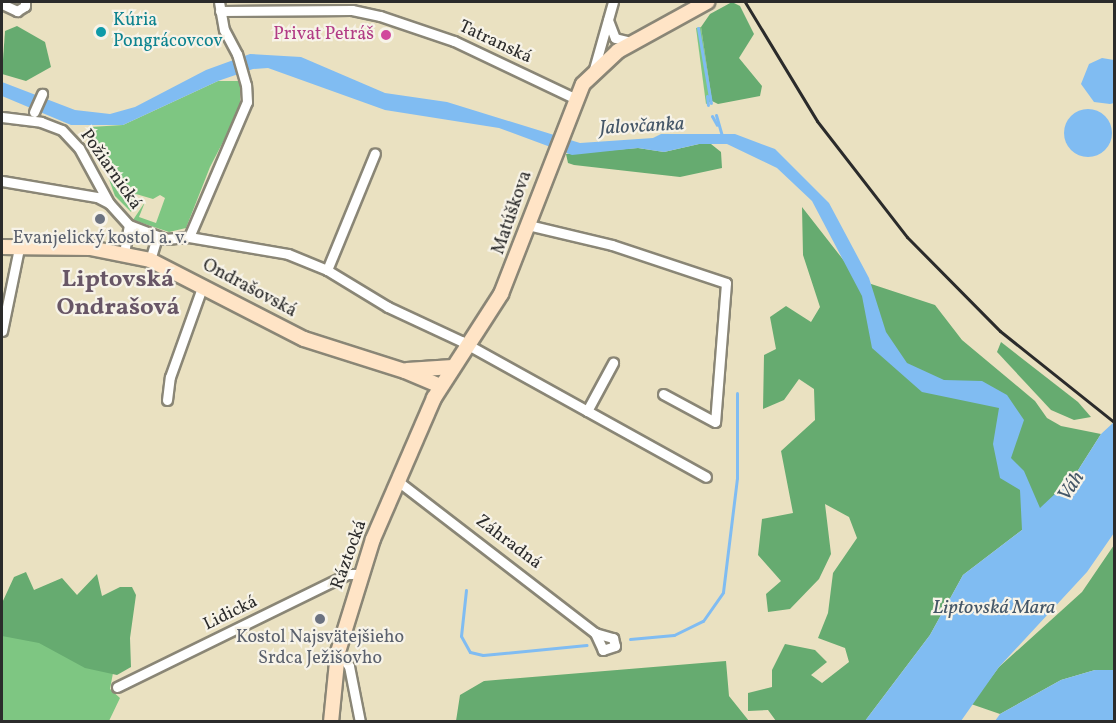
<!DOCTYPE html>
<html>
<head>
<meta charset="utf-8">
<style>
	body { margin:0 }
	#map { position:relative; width:1116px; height:723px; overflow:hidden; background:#eae1c1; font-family:Vollkorn,serif }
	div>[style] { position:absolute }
	.green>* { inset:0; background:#7ec682 }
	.forest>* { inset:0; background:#66ab70 }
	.water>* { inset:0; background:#80bcf2 }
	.round { border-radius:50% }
	.stream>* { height:3px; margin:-1.5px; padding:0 1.5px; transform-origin:1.5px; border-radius:1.5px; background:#80bcf2 }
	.roads { filter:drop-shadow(2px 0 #8a8676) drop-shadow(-2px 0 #8a8676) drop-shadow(0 2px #8a8676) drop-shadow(0 -2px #8a8676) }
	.street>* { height:9px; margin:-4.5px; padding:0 4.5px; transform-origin:4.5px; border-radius:4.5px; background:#fff }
	.secondary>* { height:14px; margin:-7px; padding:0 7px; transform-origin:7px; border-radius:7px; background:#ffe4c6 }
	.rail>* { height:3px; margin:-1.5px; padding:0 1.5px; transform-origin:1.5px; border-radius:1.5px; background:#2b2b2b }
	.dots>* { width:16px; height:16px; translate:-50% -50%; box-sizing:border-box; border:3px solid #f7f3e8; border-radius:50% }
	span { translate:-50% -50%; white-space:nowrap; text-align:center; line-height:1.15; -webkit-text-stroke:4.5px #f7f3e8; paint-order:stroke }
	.culture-label { font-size:18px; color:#0d838f }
	.left { translate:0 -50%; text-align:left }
	.hotel-label { font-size:18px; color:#b23c85 }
	.right { translate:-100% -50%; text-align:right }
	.street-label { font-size:18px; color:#2b2b2b }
	.worship-label { font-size:18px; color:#5b616d }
	.water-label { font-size:20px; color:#445667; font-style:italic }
	.district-label { font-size:24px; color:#685666; font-weight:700 }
	.frame { position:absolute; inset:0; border:3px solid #2b2b2b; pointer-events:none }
</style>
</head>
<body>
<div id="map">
	<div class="green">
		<div style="clip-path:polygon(701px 27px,712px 101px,706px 104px,696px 28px)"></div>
		<div style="clip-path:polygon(218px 81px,240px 81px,240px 109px,210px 167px,186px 228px,169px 232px,133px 220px,145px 202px,139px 217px,156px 223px,165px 198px,160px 195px,153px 199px,136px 194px,131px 212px,115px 196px,90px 127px,123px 125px)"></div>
		<div style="clip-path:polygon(102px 614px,113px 673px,110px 689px,120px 698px,109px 721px,2px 721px,2px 631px)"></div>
	</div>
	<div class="forest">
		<div style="clip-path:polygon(732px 2px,740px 6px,754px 34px,739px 58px,762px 86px,760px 96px,718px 104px,712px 101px,701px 27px,710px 14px)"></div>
		<div style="clip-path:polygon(17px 26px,45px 42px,51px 67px,26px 81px,2px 74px,5px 31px)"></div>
		<div style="clip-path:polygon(699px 144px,711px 144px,721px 152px,722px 168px,680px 177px,574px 165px,568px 163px,566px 154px,638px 148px,664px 152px)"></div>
		<div style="clip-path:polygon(802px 207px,859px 280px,935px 305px,962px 340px,1035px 401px,1047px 418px,1061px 426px,1101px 434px,1075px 475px,1022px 530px,963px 575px,930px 635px,865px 721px,776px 721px,768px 710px,748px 711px,748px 693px,772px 687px,772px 670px,785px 644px,815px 650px,827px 662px,811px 675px,822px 683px,849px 662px,845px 648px,818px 638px,828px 613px,833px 573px,857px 538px,849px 517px,825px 504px,831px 554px,819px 579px,790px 609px,768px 612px,766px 594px,781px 581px,758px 555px,762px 519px,793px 513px,781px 451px,815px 420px,814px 389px,799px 379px,784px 400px,763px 409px,764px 355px,776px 349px,770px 317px,786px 306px,811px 322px,820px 307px,803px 255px)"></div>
		<div style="clip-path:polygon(1001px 342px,1078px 402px,1091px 417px,1074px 420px,1051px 410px,997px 352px)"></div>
		<div style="clip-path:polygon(1114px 545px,1114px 670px,1095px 670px,1061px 680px,1000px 714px,971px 704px,999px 667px,1082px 592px)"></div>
		<div style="clip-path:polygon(26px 572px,34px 590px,62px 578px,77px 595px,97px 574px,102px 596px,120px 587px,132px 587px,136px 595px,130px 638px,131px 667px,117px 675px,85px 668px,39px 643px,2px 636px,2px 603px,14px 577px)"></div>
		<div style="clip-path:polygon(726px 661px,729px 696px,749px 721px,456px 721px,460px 695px,484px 681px)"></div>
	</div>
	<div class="water">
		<div style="clip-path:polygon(250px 54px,301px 57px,385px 93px,447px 102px,580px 143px,653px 138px,661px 134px,735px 134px,775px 149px,829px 203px,869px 278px,886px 332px,907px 363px,944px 380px,982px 381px,1007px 395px,1024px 420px,1011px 458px,1024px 471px,1040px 508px,1075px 475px,1101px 434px,1114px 422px,1114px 533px,1087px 572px,999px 667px,961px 721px,865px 721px,930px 635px,963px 575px,1022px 530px,1020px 490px,1000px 478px,993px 444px,999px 408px,922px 392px,872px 348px,862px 296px,812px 201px,777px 168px,727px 144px,699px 144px,664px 152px,638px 148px,572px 155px,499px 128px,385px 110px,268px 68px,253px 69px,218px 81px,123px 125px,71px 125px,2px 96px,2px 82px,75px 110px,110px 114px,135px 107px,206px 70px)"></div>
		<div style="clip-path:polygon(1102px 58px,1114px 60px,1114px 103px,1110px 104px,1094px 102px,1081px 84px,1089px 64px)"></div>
		<div class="round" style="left:1064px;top:109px;width:48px;height:48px"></div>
		<div style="clip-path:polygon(1095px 670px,1114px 670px,1114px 721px,995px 721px,1000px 714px,1061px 680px)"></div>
	</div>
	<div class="stream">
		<div style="left:698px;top:28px;width:76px;rotate:80.2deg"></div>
		<div style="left:707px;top:96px;width:9px;rotate:84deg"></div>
		<div style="left:716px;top:115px;width:22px;rotate:74deg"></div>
		<div style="left:712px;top:116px;width:10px;rotate:61deg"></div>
		<div style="left:466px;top:590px;width:46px;rotate:96.2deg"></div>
		<div style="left:461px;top:636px;width:18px;rotate:61deg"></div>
		<div style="left:470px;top:652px;width:13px;rotate:13deg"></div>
		<div style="left:483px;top:655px;width:104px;rotate:-5.5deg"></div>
		<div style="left:630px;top:639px;width:44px;rotate:-5.2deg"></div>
		<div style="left:674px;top:635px;width:32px;rotate:-26deg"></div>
		<div style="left:703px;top:621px;width:35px;rotate:-55deg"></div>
		<div style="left:723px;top:592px;width:115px;rotate:-83deg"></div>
		<div style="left:737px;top:478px;width:85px;rotate:-90deg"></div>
	</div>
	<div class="roads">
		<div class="street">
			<div style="left:2px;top:4px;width:17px;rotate:25deg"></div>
			<div style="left:17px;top:11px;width:9px;rotate:-32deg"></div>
			<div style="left:25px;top:6px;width:4px;rotate:-90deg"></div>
			<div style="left:220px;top:11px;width:132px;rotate:-0.4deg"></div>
			<div style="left:352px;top:10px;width:29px;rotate:12deg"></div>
			<div style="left:380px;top:16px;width:78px;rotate:18.7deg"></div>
			<div style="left:454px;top:41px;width:135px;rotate:25.4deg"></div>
			<div style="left:608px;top:20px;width:19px;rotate:69deg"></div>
			<div style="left:615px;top:38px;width:16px;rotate:14deg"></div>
			<div style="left:594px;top:69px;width:70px;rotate:-74.2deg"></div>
			<div style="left:34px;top:112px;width:20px;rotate:-66deg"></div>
			<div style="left:2px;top:117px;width:39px;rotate:7deg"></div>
			<div style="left:41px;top:122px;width:22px;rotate:21deg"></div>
			<div style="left:62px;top:130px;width:25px;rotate:47deg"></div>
			<div style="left:79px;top:148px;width:63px;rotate:61.4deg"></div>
			<div style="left:109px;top:203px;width:30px;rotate:48deg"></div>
			<div style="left:129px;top:225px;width:39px;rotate:21deg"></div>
			<div style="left:165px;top:239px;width:24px;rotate:-5deg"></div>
			<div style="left:189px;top:237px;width:100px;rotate:9.7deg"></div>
			<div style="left:288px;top:254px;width:42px;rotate:22.3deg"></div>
			<div style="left:327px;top:270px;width:126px;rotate:-67.7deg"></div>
			<div style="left:2px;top:181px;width:96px;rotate:9.6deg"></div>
			<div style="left:97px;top:197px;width:13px;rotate:27deg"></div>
			<div style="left:528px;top:225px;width:86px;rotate:13.4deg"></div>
			<div style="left:612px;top:245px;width:120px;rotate:18.4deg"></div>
			<div style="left:726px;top:283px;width:139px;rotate:94.5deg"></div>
			<div style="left:715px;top:422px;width:59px;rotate:-151.7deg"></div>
			<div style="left:189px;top:237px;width:147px;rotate:-66.8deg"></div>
			<div style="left:247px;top:102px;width:17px;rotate:-93deg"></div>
			<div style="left:246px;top:85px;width:32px;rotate:-106deg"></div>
			<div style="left:237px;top:54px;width:27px;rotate:-118deg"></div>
			<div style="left:224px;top:30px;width:28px;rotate:-100deg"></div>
			<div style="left:124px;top:253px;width:28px;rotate:-80deg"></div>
			<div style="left:150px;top:260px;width:24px;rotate:-73deg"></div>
			<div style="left:327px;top:270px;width:71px;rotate:31.2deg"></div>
			<div style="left:388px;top:307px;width:81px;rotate:25deg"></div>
			<div style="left:461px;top:341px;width:280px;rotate:29deg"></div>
			<div style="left:2px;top:331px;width:85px;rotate:-78.4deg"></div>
			<div style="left:167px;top:400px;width:23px;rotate:-83deg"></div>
			<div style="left:170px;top:377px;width:98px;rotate:-70.3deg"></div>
			<div style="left:587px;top:411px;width:55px;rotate:-61.6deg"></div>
			<div style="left:399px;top:482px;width:247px;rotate:37.6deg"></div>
			<div style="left:595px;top:633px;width:19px;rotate:16deg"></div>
			<div style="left:613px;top:638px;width:8px;rotate:76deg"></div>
			<div style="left:615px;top:646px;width:13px;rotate:162deg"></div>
			<div style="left:603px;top:650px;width:19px;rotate:-115deg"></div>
			<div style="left:338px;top:652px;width:18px;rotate:52deg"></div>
			<div style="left:349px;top:666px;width:57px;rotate:78.9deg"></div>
			<div style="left:117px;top:687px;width:257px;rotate:-26.1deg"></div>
			<div style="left:348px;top:574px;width:13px"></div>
		</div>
		<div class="secondary">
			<div style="left:2px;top:247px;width:88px;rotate:0.7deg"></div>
			<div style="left:90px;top:248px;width:61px;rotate:11.3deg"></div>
			<div style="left:150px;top:260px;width:173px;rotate:27.2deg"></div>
			<div style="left:304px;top:339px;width:106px;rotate:17.6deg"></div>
			<div style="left:405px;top:371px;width:38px;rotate:23deg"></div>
			<div style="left:407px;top:370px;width:46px;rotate:-3.7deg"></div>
			<div style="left:331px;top:722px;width:70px;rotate:-84.3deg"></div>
			<div style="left:338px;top:652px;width:118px;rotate:-72.8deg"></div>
			<div style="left:373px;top:539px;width:154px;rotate:-66.6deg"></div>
			<div style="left:434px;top:398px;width:124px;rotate:-57.2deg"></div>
			<div style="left:501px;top:294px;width:225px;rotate:-68.7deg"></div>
			<div style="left:583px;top:84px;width:48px;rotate:-43.3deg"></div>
			<div style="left:618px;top:51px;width:102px;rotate:-28.8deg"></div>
		</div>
	</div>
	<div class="rail">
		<div style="left:745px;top:2px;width:139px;rotate:58.8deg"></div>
		<div style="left:817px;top:121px;width:147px;rotate:52.2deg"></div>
		<div style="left:907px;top:237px;width:132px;rotate:45.3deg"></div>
		<div style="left:1000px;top:331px;width:146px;rotate:38.6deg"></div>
	</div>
	<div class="dots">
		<div style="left:101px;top:32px;background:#0f9aa8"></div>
		<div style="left:386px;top:35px;background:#d1479c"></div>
		<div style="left:100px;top:219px;background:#6b7280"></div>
		<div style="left:320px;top:619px;background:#6b7280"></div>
	</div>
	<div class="culture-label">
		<span class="left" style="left:113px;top:32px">Kúria<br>Pongrácovcov</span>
	</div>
	<div class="hotel-label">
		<span class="right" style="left:374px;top:35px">Privat Petráš</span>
	</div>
	<div class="street-label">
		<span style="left:495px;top:43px;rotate:25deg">Tatranská</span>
		<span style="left:110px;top:170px;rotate:55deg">Požiarnická</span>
		<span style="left:513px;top:213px;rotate:-71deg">Matúškova</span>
		<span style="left:249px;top:289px;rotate:28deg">Ondrašovská</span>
		<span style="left:508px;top:543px;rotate:37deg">Záhradná</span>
		<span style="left:350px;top:555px;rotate:-70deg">Ráztocká</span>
		<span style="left:231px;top:614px;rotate:-26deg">Lidická</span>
	</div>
	<div class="worship-label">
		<span style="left:100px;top:239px">Evanjelický kostol a. v.</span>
		<span style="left:320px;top:649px">Kostol Najsvätejšieho<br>Srdca Ježišovho</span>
	</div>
	<div class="water-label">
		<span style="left:642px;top:127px;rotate:-3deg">Jalovčanka</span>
		<span style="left:1072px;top:487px;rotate:-56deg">Váh</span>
		<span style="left:994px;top:608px">Liptovská Mara</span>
	</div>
	<div class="district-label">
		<span style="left:118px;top:295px">Liptovská<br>Ondrašová</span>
	</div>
	<div class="frame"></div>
</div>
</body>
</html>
